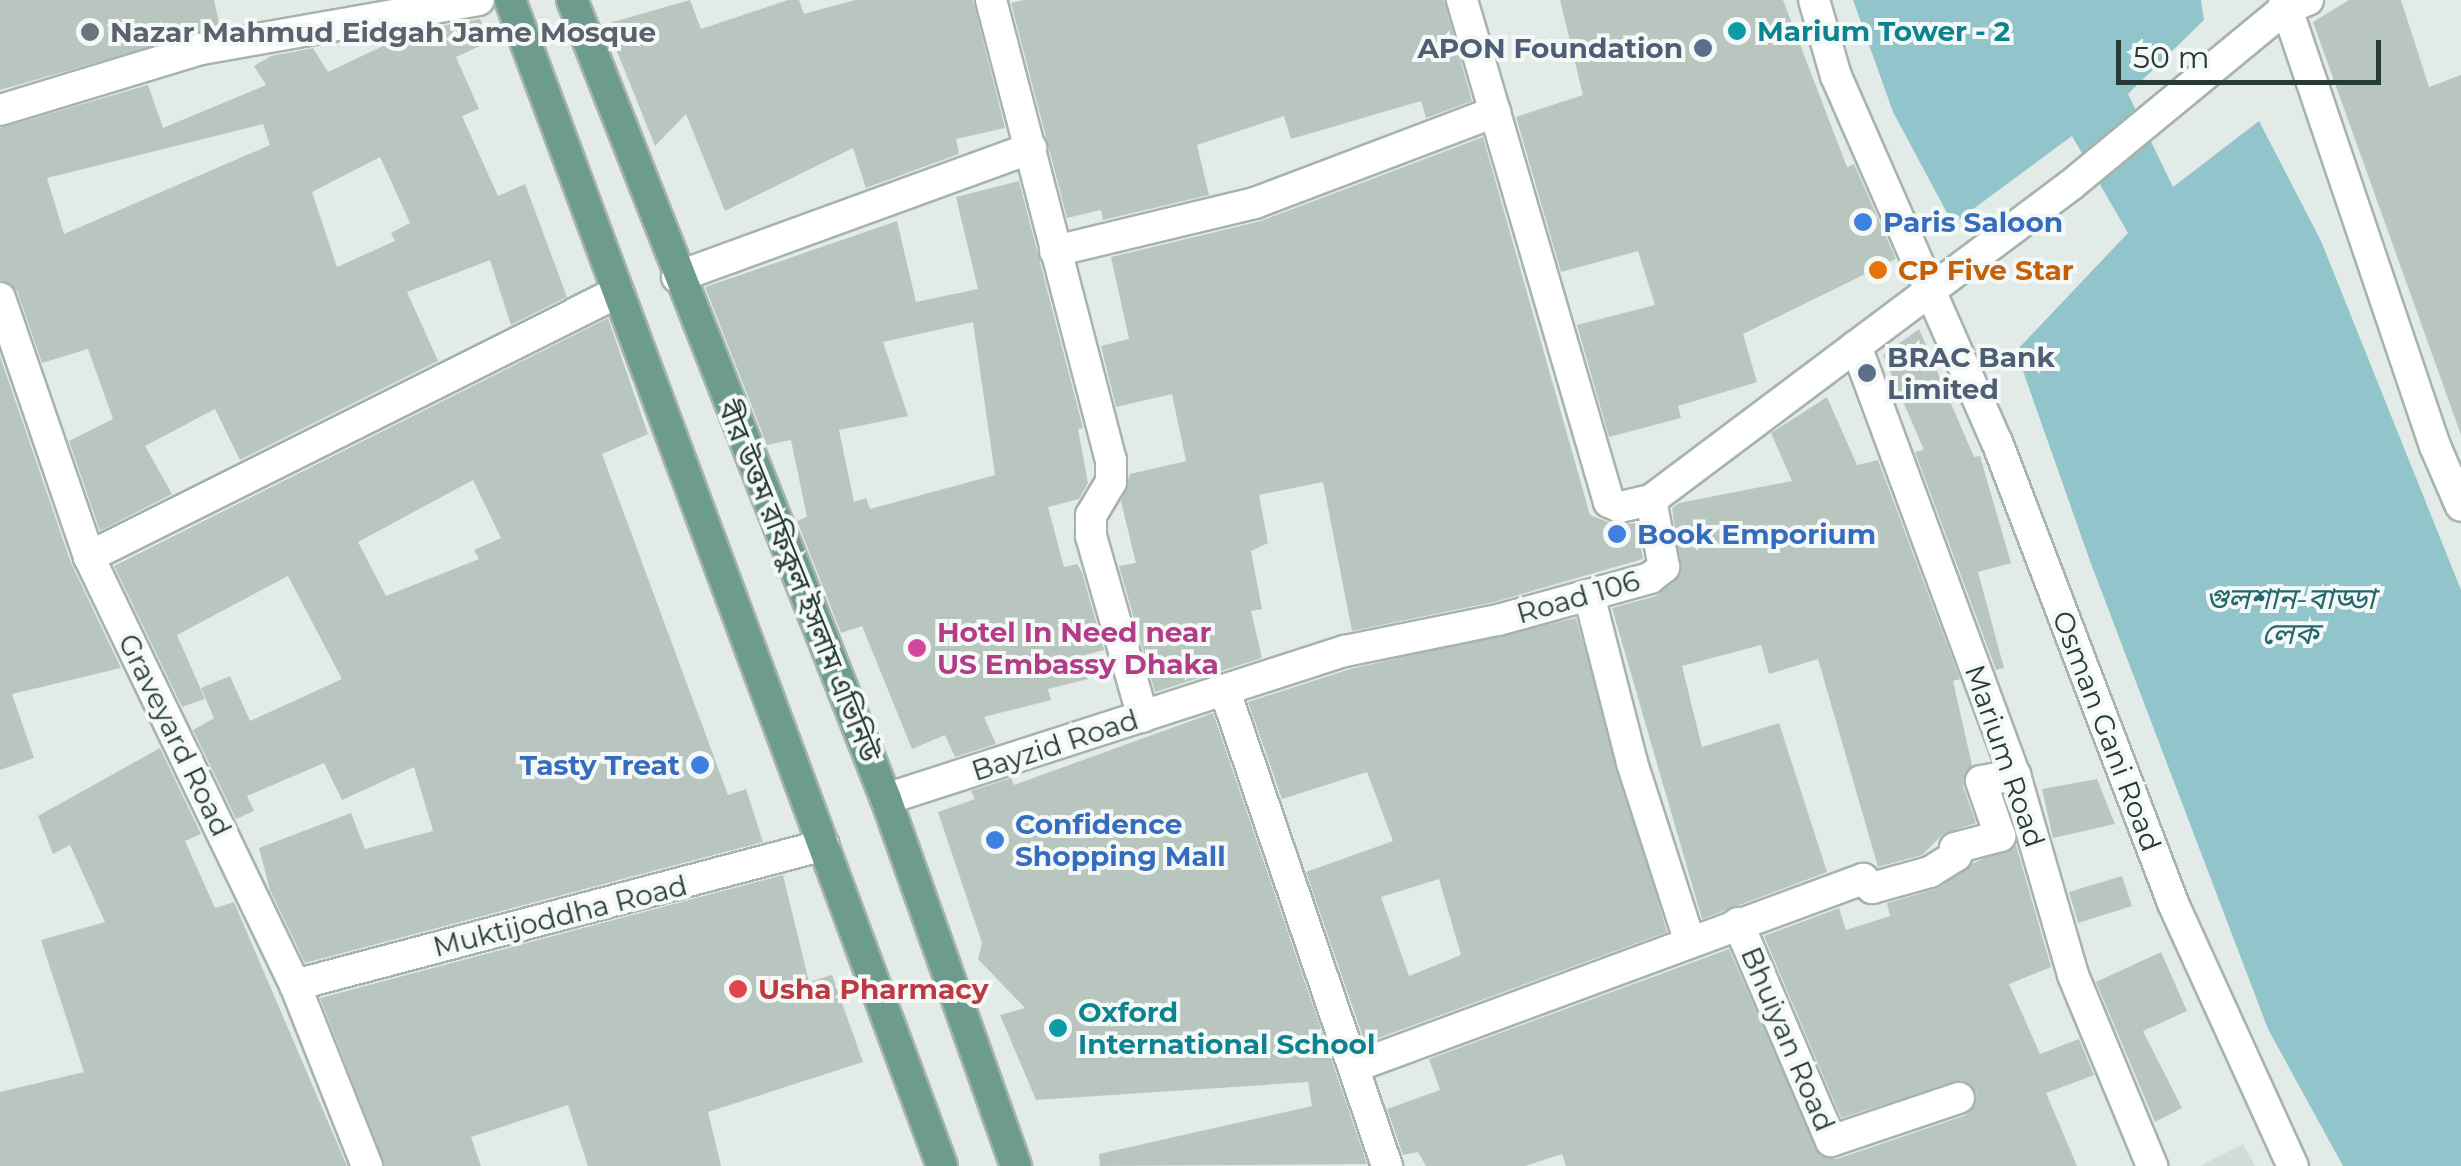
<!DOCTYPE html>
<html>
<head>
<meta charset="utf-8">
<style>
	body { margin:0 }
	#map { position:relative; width:2461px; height:1166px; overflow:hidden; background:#e3ebe8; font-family:Montserrat,"Noto Sans Bengali",sans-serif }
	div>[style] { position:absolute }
	.built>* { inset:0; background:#d2dbd6 }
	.water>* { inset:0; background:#91c4cb }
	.building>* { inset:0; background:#b9c6c0 }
	.roads { filter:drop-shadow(2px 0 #a6b3ae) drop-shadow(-2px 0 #a6b3ae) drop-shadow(0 2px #a6b3ae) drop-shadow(0 -2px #a6b3ae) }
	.minor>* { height:30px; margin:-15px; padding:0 15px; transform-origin:15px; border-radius:15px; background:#fff }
	.major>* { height:30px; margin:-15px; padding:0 15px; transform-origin:15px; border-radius:15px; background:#6d9c8e }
	.dots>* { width:28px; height:28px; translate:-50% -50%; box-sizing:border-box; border:5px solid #f4f8f6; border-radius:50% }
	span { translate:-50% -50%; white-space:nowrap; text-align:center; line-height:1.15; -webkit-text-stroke:8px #f4f8f6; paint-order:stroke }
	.culture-label { font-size:28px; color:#0d838f; font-weight:700 }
	.left { translate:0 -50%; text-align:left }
	.worship-label { font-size:28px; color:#5b616d; font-weight:700 }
	.service-label { font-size:28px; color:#4e5e75; font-weight:700 }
	.right { translate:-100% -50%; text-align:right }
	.shop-label { font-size:28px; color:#366cbe; font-weight:700 }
	.food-label { font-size:28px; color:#c56008; font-weight:700 }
	.street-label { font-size:28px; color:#253b34 }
	.hotel-label { font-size:28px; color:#b23c85; font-weight:700 }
	.health-label { font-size:28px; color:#be3a42; font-weight:700 }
	.water-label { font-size:30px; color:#256771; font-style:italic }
	.scale { position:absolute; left:2116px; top:40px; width:265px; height:45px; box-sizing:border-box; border:5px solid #253b34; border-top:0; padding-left:12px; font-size:30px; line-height:35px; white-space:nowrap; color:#253b34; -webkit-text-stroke:8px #f4f8f6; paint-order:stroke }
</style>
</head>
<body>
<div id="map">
	<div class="built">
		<div style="clip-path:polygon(2243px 1144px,2255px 1166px,2200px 1166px)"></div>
	</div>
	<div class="water">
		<div style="clip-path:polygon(1853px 0,2201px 0,2204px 20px,2128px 94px,2173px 187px,2259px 121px,2321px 241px,2461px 590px,2461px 1166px,2343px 1166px,2268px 1029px,2090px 561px,2016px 351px,2128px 233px,2072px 136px,1953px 224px,1893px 112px)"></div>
	</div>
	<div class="building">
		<div style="clip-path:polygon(0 0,214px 0,220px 27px,0 90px)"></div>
		<div style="clip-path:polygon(690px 0,701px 29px,788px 0,799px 0,804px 14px,855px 0,973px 0,1005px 128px,956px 139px,959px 154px,866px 188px,853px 148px,725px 211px,686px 114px,655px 146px,606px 24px)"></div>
		<div style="clip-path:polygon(1024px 0,1444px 0,1472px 101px,1426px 118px,1421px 101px,1291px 139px,1284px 116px,1197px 145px,1209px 195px,1103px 220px,1101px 210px,1067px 218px,1011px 3px)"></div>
		<div style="clip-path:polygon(1560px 0,1783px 0,1847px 167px,1854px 164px,1896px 259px,1743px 334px,1757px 382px,1678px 406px,1681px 418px,1609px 437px,1577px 325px,1655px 305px,1638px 251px,1561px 272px,1516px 117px,1583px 95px)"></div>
		<div style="clip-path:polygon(2349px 0,2401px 0,2429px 87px,2461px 75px,2461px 435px,2313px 22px)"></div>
		<div style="clip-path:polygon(evenodd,480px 19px,491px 41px,456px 57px,479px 109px,462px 116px,498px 196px,525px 184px,567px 297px,511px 325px,490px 260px,407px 292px,438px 361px,240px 460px,215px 409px,145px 446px,172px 494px,100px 531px,69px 441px,113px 419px,88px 349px,42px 363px,17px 291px,0 280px,0 128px,148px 85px,163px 128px,266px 85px,254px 66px,271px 56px,313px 48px,328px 72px,417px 30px,480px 19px,263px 124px,270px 145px,64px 234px,47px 178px,263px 124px,480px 19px,380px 157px,410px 223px,391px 233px,395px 241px,337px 267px,312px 192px,380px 157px)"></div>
		<div style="clip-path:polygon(1483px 137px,1590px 515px,1613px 524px,1636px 523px,1643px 559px,1494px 602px,1352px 631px,1323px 482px,1259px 495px,1268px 543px,1251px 551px,1262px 609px,1251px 611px,1262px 658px,1155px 692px,1119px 566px,1136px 563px,1121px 502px,1130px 474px,1186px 461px,1172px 394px,1116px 407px,1101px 346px,1129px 339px,1111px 257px,1261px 221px)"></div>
		<div style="clip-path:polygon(evenodd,1019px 181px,1083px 428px,1078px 429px,1088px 483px,1079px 499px,1048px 507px,1064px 567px,1077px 564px,1082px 572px,1104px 650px,1081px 656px,1088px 679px,1048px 689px,1051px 700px,984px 717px,996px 744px,955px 757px,945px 735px,912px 749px,862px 626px,841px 633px,797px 521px,807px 517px,791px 440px,767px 445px,705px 287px,897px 221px,916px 302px,978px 289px,956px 197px,1019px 181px,973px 322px,995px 475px,870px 509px,866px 498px,854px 502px,839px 430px,908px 416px,883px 342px,973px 322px)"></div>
		<div style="clip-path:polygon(evenodd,608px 318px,648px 434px,602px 454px,728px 795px,746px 789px,763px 842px,305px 963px,270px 890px,259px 848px,351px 813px,365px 849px,433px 831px,414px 767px,342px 800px,324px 763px,247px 796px,254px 811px,236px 819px,193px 730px,214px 718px,201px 688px,230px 676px,250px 721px,342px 679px,288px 576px,177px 635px,205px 699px,182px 707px,114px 566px,608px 318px,473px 480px,501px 538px,474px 550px,479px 559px,386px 596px,358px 542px,473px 480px)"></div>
		<div style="clip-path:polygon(1919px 329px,1974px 457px,1980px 456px,2011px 563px,1978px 572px,2004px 668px,1996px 670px,1915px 452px,1924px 450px,1883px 355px)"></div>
		<div style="clip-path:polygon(0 356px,71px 563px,121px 668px,12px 694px,34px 758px,0 770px)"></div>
		<div style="clip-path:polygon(1827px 397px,1857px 465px,1878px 460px,1960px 679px,1953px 681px,1972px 765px,1963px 786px,1976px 823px,1943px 834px,1922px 855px,1878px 867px,1818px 659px,1769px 674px,1761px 645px,1682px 666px,1702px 747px,1779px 723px,1827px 872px,1702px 919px,1612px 608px,1656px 596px,1681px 574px,1672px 508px,1679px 503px,1792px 481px,1771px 433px)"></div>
		<div style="clip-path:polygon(evenodd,1576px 618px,1667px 932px,1365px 1043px,1306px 872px,1393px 841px,1367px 772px,1282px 799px,1248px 702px,1350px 669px,1576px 618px,1439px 879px,1461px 955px,1409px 976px,1381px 897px,1439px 879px)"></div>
		<div style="clip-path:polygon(1213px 713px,1367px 1164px,1100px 1166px,1099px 1154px,1312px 1106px,1308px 1082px,1036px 1100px,1000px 1015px,1025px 1008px,978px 959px,982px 943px,938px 812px,975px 799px,971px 791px,1011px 778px,1014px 785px)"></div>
		<div style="clip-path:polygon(160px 748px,201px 834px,185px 841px,215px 908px,234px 902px,347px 1166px,0 1166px,0 1092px,84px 1072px,41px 940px,105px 922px,70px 845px,53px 854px,38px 816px)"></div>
		<div style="clip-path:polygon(2097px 779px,2115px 824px,2053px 838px,2042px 789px)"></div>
		<div style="clip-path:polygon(2016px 845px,2051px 967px,2009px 984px,2040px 1054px,2079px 1039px,2094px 1075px,2046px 1093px,2077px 1166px,1566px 1166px,1562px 1154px,1525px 1166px,1426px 1166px,1418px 1152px,1403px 1155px,1387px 1109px,1440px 1090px,1429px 1059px,1729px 949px,1820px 1156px,1837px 1159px,1966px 1115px,1977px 1093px,1962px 1080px,1841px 1118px,1764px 936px,1839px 908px,1846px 930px,1890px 916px,1887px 903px,1939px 888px,1973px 863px)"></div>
		<div style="clip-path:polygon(783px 875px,809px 982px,832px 975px,863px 1062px,708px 1112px,721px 1166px,588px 1166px,568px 1105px,471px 1137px,481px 1166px,385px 1166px,320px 998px)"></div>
		<div style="clip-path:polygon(2122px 876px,2132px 906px,2078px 923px,2069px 892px)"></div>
		<div style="clip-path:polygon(2161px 952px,2187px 1011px,2143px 1031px,2182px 1108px,2155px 1122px,2096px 982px)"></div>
	</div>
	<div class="roads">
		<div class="minor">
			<div style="left:991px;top:0;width:475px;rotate:75.4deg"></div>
			<div style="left:1111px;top:460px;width:22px;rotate:90deg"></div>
			<div style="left:1111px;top:482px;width:39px;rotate:121deg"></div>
			<div style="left:1091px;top:515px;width:21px;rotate:90deg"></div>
			<div style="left:1091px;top:536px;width:188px;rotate:74deg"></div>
			<div style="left:1462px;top:0;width:523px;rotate:73.68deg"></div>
			<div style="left:1609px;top:502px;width:12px;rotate:24deg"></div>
			<div style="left:1620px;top:507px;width:32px;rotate:-13deg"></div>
			<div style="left:1651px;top:500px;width:525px;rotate:-36.87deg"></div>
			<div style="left:2071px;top:185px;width:275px;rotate:-39.5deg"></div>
			<div style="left:2283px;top:10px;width:27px;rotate:-22deg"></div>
			<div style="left:1814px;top:0;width:79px;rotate:73.9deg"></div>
			<div style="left:1836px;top:76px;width:400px;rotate:66.3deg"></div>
			<div style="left:1997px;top:442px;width:491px;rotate:69.1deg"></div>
			<div style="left:2172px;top:901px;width:291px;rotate:65.5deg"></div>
			<div style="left:2284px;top:0;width:471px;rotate:71.3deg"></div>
			<div style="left:2435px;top:446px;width:65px;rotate:66.6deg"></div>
			<div style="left:0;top:110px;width:210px;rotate:-16.9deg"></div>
			<div style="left:201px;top:49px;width:282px;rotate:-10deg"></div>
			<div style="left:1055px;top:251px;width:206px;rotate:-13.5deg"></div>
			<div style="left:1255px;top:203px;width:257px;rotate:-20.8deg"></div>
			<div style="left:677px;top:277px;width:377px;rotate:-20deg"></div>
			<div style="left:0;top:298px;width:274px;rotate:71deg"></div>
			<div style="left:89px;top:557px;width:475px;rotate:64.3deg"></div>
			<div style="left:295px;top:985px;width:195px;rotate:68.3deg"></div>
			<div style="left:1856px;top:346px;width:458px;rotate:69.7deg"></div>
			<div style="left:2015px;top:775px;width:208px;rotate:73.8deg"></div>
			<div style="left:2073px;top:975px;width:207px;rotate:67.5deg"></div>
			<div style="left:89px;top:557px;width:592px;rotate:-26.61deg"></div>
			<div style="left:1589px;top:595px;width:173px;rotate:75.6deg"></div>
			<div style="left:1632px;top:763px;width:186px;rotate:72.1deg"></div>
			<div style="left:1225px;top:691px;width:502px;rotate:71.17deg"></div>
			<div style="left:886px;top:799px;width:482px;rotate:-17.9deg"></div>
			<div style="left:1345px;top:651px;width:156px;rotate:-11.5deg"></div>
			<div style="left:1498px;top:620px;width:158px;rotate:-15.4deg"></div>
			<div style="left:1650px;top:578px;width:18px;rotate:-38deg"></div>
			<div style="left:1664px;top:567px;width:68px;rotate:-101deg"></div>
			<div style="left:1738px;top:923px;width:237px;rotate:66.9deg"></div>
			<div style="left:1831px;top:1141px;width:135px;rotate:-18.6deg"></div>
			<div style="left:295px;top:985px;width:547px;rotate:-14.82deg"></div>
			<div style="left:1354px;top:1067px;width:543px;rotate:-20.27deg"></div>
			<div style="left:1863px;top:879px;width:13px;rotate:45deg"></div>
			<div style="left:1872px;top:888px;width:60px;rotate:-15.4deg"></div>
			<div style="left:1930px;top:872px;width:31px;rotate:-32deg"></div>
			<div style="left:1956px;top:856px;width:8px;rotate:-97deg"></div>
			<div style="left:1955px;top:848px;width:47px;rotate:-14.9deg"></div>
			<div style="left:2000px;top:836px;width:58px;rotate:-109.1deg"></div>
			<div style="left:1981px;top:781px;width:35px;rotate:-10deg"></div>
		</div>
		<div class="major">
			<div style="left:510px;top:0;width:1243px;rotate:69.67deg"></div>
			<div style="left:572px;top:0;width:858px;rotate:68.55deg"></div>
			<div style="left:886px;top:799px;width:389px;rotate:70.5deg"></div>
		</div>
	</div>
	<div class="dots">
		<div style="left:1737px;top:31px;background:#0f9aa8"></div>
		<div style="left:90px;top:32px;background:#6b7280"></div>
		<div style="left:1703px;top:48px;background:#5c6f8a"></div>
		<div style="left:1863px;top:222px;background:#3f7fe0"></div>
		<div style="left:1878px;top:270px;background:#e8710a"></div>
		<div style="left:1867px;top:373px;background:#5c6f8a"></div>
		<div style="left:1617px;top:534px;background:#3f7fe0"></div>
		<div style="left:917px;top:648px;background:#d1479c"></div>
		<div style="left:700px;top:765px;background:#3f7fe0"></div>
		<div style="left:995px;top:840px;background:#3f7fe0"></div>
		<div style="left:738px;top:989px;background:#e0444e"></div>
		<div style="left:1058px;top:1028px;background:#0f9aa8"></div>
	</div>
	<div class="culture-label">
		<span class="left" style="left:1757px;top:31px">Marium Tower - 2</span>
		<span class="left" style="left:1078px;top:1028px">Oxford<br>International School</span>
	</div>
	<div class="worship-label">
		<span class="left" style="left:110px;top:32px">Nazar Mahmud Eidgah Jame Mosque</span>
	</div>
	<div class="service-label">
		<span class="right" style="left:1683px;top:48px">APON Foundation</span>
		<span class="left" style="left:1887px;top:373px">BRAC Bank<br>Limited</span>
	</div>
	<div class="shop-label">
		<span class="left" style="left:1883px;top:222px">Paris Saloon</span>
		<span class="left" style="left:1637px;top:534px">Book Emporium</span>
		<span class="right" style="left:680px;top:765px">Tasty Treat</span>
		<span class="left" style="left:1015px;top:840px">Confidence<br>Shopping Mall</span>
	</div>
	<div class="food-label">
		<span class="left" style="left:1898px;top:270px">CP Five Star</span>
	</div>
	<div class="street-label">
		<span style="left:799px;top:581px;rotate:68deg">বীর উত্তম রফিকুল ইসলাম এভিনিউ</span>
		<span style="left:1578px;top:597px;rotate:-16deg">Road 106</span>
		<span style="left:2107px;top:731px;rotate:69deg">Osman Gani Road</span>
		<span style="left:175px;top:735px;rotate:64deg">Graveyard Road</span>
		<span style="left:1055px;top:745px;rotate:-18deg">Bayzid Road</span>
		<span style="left:2005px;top:756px;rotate:71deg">Marium Road</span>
		<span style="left:560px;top:916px;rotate:-14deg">Muktijoddha Road</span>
		<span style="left:1788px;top:1039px;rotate:67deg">Bhuiyan Road</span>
	</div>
	<div class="hotel-label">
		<span class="left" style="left:937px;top:648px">Hotel In Need near<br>US Embassy Dhaka</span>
	</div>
	<div class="health-label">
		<span class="left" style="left:758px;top:989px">Usha Pharmacy</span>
	</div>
	<div class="water-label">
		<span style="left:2290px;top:616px">গুলশান-বাড্ডা<br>লেক</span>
	</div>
	<div class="scale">50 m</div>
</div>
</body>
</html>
